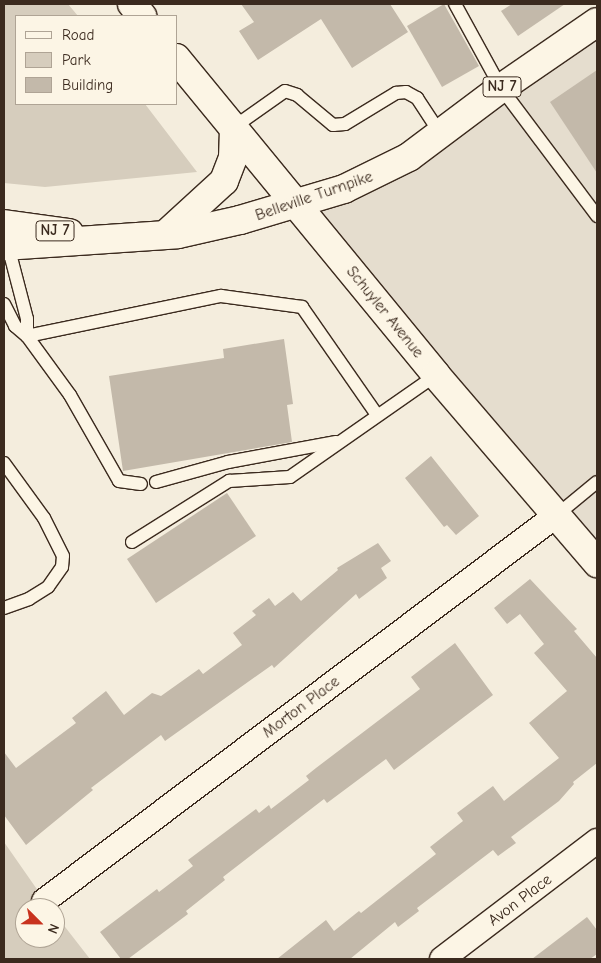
<!DOCTYPE html>
<html>
<head>
<meta charset="utf-8">
<style>
	body { margin:0 }
	#map { position:relative; width:601px; height:963px; overflow:hidden; background:#f4eddd; font-family:"Comic Neue",sans-serif }
	div>[style] { position:absolute }
	.built>* { inset:0; background:#e5ddce }
	.green>* { inset:0; background:#d6cdbd }
	.building>* { inset:0; background:#c3b9aa }
	.roads { filter:drop-shadow(1px 0 #3b2a1e) drop-shadow(-1px 0 #3b2a1e) drop-shadow(0 1px #3b2a1e) drop-shadow(0 -1px #3b2a1e) }
	.lane>* { height:12px; margin:-6px; padding:0 6px; transform-origin:6px; border-radius:6px; background:#fcf5e5 }
	.street>* { height:24px; margin:-12px; padding:0 12px; transform-origin:12px; border-radius:12px; background:#fcf5e5 }
	.secondary>* { height:28px; margin:-14px; padding:0 14px; transform-origin:14px; border-radius:14px; background:#fcf5e5 }
	.primary>* { height:28px; margin:-14px; padding:0 14px; transform-origin:14px; border-radius:14px; background:#fcf5e5 }
	span { translate:-50% -50%; white-space:nowrap; text-align:center; line-height:1.15; -webkit-text-stroke:5px #fcf5e5; paint-order:stroke }
	.shield-label span { padding:1px 4px; background:#fcf5e5; border:1px solid; border-radius:4px; -webkit-text-stroke-width:0 }
	.shield-label { font-size:15px; color:#3b2a1e; font-weight:700 }
	.street-label { font-size:16px; color:#3b2a1e }
	.frame { position:absolute; inset:0; border:5px solid #3b2a1e; pointer-events:none }
	.legend { position:absolute; left:15px; top:15px; width:162px; height:90px; box-sizing:border-box; background:#fcf5e5; border:1px solid #afa495; margin:0; padding:6px 9px; list-style:none; font-size:15px; color:#3b2a1e }
	.legend li { display:flex; align-items:center; gap:10px; height:25px }
	.legend b { width:25px; border:1px solid #afa495 }
	.north { position:absolute; left:15px; top:898px; width:50px; height:50px; box-sizing:border-box; background:#fcf5e5; border:1px solid #afa495; border-radius:50%; rotate:113deg; font-size:14px; font-weight:700; line-height:20px; text-align:center; color:#3b2a1e }
	.north::after { content:''; display:block; margin:auto; width:18px; height:22px; background:#c8321e; clip-path:polygon(50% 0,100% 100%,50% 72%,0 100%) }
</style>
</head>
<body>
<div id="map">
	<div class="built">
		<div style="clip-path:polygon(597px 22px,597px 563px,298px 203px,344px 189px)"></div>
	</div>
	<div class="green">
		<div style="clip-path:polygon(4px 4px,68px 4px,78px 16px,16px 16px,16px 104px,145px 104px,197px 172px,45px 187px,4px 183px)"></div>
		<div style="clip-path:polygon(4px 842px,50px 908px,25px 908px,25px 938px,55px 938px,55px 914px,90px 959px,4px 959px)"></div>
	</div>
	<div class="building">
		<div style="clip-path:polygon(241px 4px,390px 4px,408px 32px,352px 68px,321px 19px,258px 60px,239px 31px,254px 22px)"></div>
		<div style="clip-path:polygon(444px 4px,479px 66px,442px 87px,407px 26px)"></div>
		<div style="clip-path:polygon(512px 4px,565px 4px,518px 36px,501px 11px)"></div>
		<div style="clip-path:polygon(597px 70px,597px 173px,550px 102px)"></div>
		<div style="clip-path:polygon(284px 339px,293px 404px,287px 405px,292px 442px,123px 471px,109px 376px,224px 358px,223px 349px)"></div>
		<div style="clip-path:polygon(431px 456px,479px 516px,456px 535px,447px 525px,444px 527px,405px 478px)"></div>
		<div style="clip-path:polygon(227px 493px,256px 536px,156px 603px,127px 559px)"></div>
		<div style="clip-path:polygon(378px 543px,391px 561px,381px 568px,387px 578px,359px 599px,356px 594px,274px 668px,272px 665px,165px 741px,161px 735px,91px 788px,93px 790px,26px 845px,4px 815px,4px 752px,16px 768px,76px 723px,72px 718px,106px 691px,124px 715px,152px 693px,161px 696px,199px 669px,203px 674px,242px 645px,233px 633px,256px 615px,252px 611px,269px 598px,275px 606px,293px 592px,301px 601px,338px 570px,337px 568px)"></div>
		<div style="clip-path:polygon(530px 579px,577px 629px,574px 631px,597px 658px,597px 763px,573px 782px,574px 784px,559px 801px,511px 837px,516px 843px,498px 856px,493px 850px,417px 908px,419px 911px,398px 927px,395px 922px,350px 959px,277px 959px,326px 920px,334px 931px,359px 911px,361px 913px,436px 854px,430px 847px,463px 821px,457px 813px,493px 786px,504px 801px,559px 758px,529px 723px,567px 691px,534px 653px,544px 644px,520px 614px,507px 624px,494px 608px)"></div>
		<div style="clip-path:polygon(455px 643px,493px 695px,394px 770px,386px 759px,327px 803px,324px 799px,223px 877px,225px 880px,186px 911px,188px 914px,128px 959px,121px 959px,100px 932px,157px 889px,159px 892px,193px 866px,188px 860px,256px 809px,259px 813px,269px 805px,271px 809px,309px 780px,306px 776px,316px 768px,420px 689px,411px 677px)"></div>
		<div style="clip-path:polygon(587px 917px,597px 930px,597px 954px,590px 959px,532px 959px)"></div>
	</div>
	<div class="roads">
		<div class="lane">
			<div style="left:455px;top:4px;width:96px;rotate:61.3deg"></div>
			<div style="left:501px;top:88px;width:160px;rotate:53.1deg"></div>
			<div style="left:234px;top:127px;width:62px;rotate:-35.2deg"></div>
			<div style="left:285px;top:91px;width:13px;rotate:18deg"></div>
			<div style="left:297px;top:95px;width:47px;rotate:39.8deg"></div>
			<div style="left:333px;top:125px;width:12px;rotate:-5deg"></div>
			<div style="left:345px;top:124px;width:60px;rotate:-31.3deg"></div>
			<div style="left:396px;top:93px;width:10px;rotate:-6deg"></div>
			<div style="left:406px;top:92px;width:13px;rotate:29deg"></div>
			<div style="left:417px;top:98px;width:42px;rotate:56.7deg"></div>
			<div style="left:8px;top:246px;width:75px;rotate:75.4deg"></div>
			<div style="left:27px;top:319px;width:17px;rotate:90deg"></div>
			<div style="left:4px;top:304px;width:25px;rotate:63deg"></div>
			<div style="left:15px;top:326px;width:16px;rotate:40deg"></div>
			<div style="left:27px;top:336px;width:73px;rotate:53.9deg"></div>
			<div style="left:70px;top:395px;width:99px;rotate:60.3deg"></div>
			<div style="left:119px;top:481px;width:22px;rotate:8deg"></div>
			<div style="left:27px;top:336px;width:198px;rotate:-11.7deg"></div>
			<div style="left:221px;top:296px;width:82px;rotate:7.7deg"></div>
			<div style="left:302px;top:307px;width:131px;rotate:55.2deg"></div>
			<div style="left:4px;top:463px;width:68px;rotate:54deg"></div>
			<div style="left:44px;top:518px;width:42px;rotate:63.4deg"></div>
			<div style="left:63px;top:556px;width:11px;rotate:95deg"></div>
			<div style="left:62px;top:567px;width:24px;rotate:125deg"></div>
			<div style="left:48px;top:587px;width:22px;rotate:148deg"></div>
			<div style="left:29px;top:599px;width:27px;rotate:160deg"></div>
			<div style="left:156px;top:482px;width:75px;rotate:-15.5deg"></div>
			<div style="left:228px;top:462px;width:110px;rotate:-10.5deg"></div>
			<div style="left:558px;top:514px;width:50px;rotate:-39.4deg"></div>
			<div style="left:132px;top:542px;width:115px;rotate:-32.2deg"></div>
			<div style="left:229px;top:481px;width:61px;rotate:-3.8deg"></div>
			<div style="left:290px;top:477px;width:178px;rotate:-34.9deg"></div>
		</div>
		<div class="street">
			<div style="left:44px;top:901px;width:643px;rotate:-36.98deg"></div>
			<div style="left:442px;top:959px;width:195px;rotate:-37.3deg"></div>
		</div>
		<div class="secondary">
			<div style="left:132px;top:4px;width:16px;rotate:50deg"></div>
			<div style="left:176px;top:58px;width:410px;rotate:50.6deg"></div>
			<div style="left:436px;top:375px;width:248px;rotate:49.4deg"></div>
		</div>
		<div class="primary">
			<div style="left:4px;top:224px;width:66px;rotate:7.9deg"></div>
			<div style="left:165px;top:235px;width:80px;rotate:-42.5deg"></div>
			<div style="left:224px;top:181px;width:25px;rotate:-69deg"></div>
			<div style="left:233px;top:158px;width:31px;rotate:-88deg"></div>
			<div style="left:4px;top:246px;width:174px;rotate:-3.9deg"></div>
			<div style="left:178px;top:234px;width:64px;rotate:-12.7deg"></div>
			<div style="left:240px;top:220px;width:109px;rotate:-16.6deg"></div>
			<div style="left:344px;top:189px;width:72px;rotate:-26.2deg"></div>
			<div style="left:409px;top:157px;width:115px;rotate:-36.9deg"></div>
			<div style="left:501px;top:88px;width:116px;rotate:-34.5deg"></div>
		</div>
	</div>
	<div class="shield-label">
		<span style="left:502px;top:87px">NJ 7</span>
		<span style="left:55px;top:231px">NJ 7</span>
	</div>
	<div class="street-label">
		<span style="left:314px;top:196px;rotate:-19deg">Belleville Turnpike</span>
		<span style="left:385px;top:312px;rotate:51deg">Schuyler Avenue</span>
		<span style="left:301px;top:707px;rotate:-37deg">Morton Place</span>
		<span style="left:520px;top:900px;rotate:-37deg">Avon Place</span>
	</div>
	<div class="frame"></div>
	<ul class="legend">
	<li><b style="height:6px;background:#fcf5e5"></b>Road</li>
	<li><b style="height:14px;background:#d6cdbd"></b>Park</li>
	<li><b style="height:14px;background:#c3b9aa"></b>Building</li>
	</ul>
	<div class="north">N</div>
</div>
</body>
</html>
